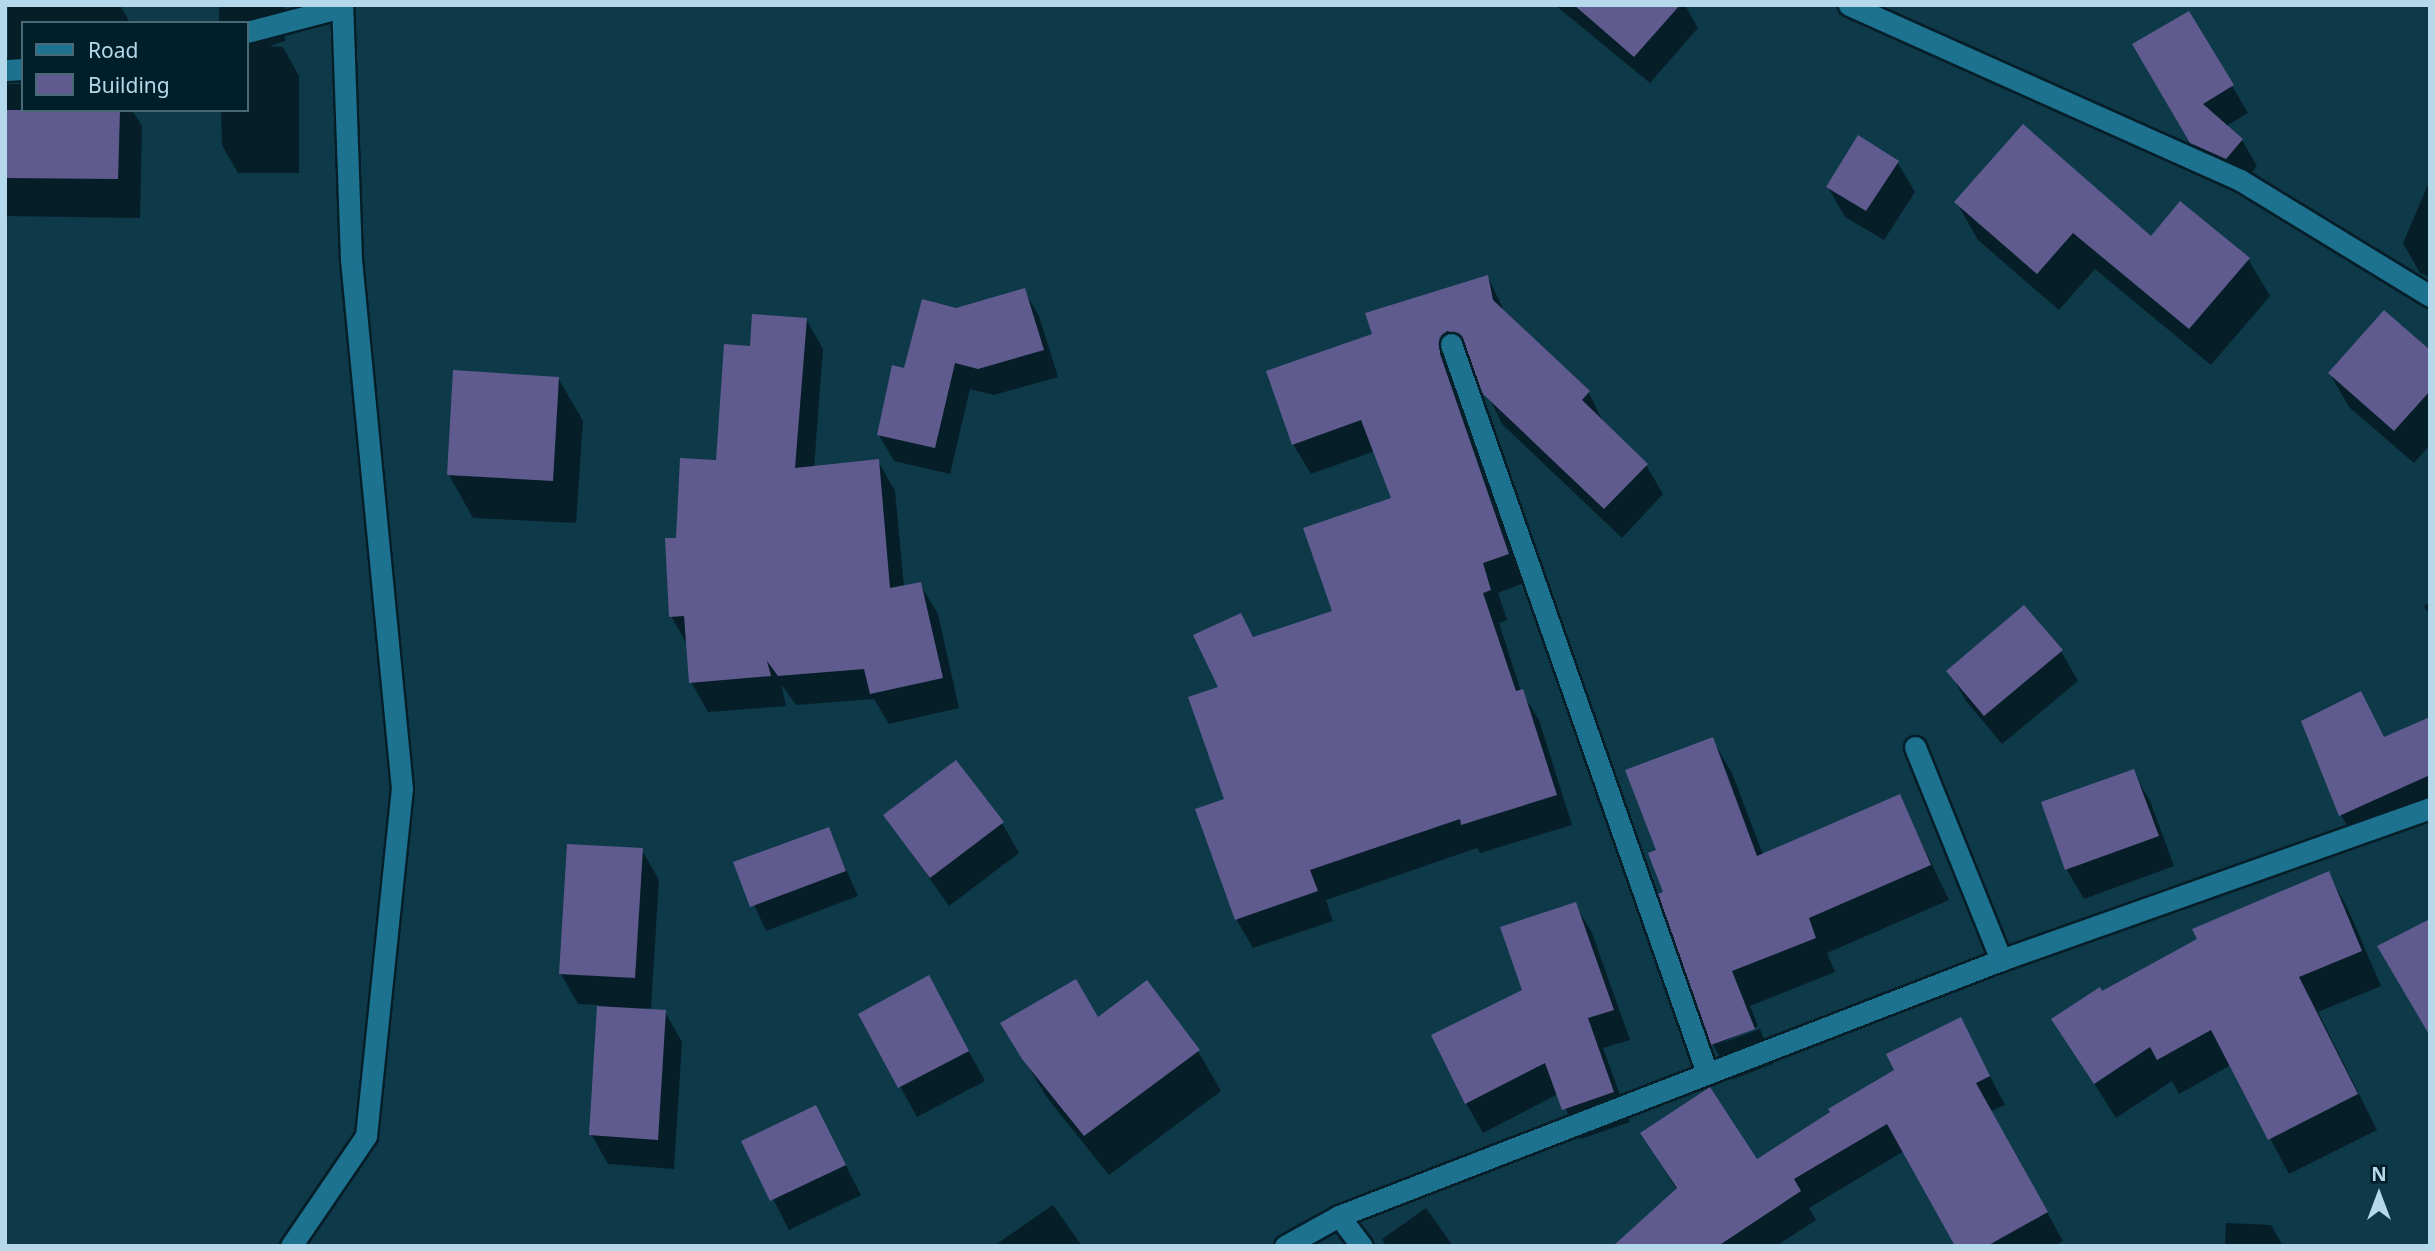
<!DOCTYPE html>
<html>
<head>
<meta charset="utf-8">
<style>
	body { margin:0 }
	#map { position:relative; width:2435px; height:1251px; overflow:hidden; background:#0d3949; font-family:"Noto Sans",sans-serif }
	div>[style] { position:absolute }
	.shadow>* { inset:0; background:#0007 }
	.building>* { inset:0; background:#5f5b8f }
	.roads { filter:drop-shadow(2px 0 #051e28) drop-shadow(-2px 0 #051e28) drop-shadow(0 2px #051e28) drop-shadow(0 -2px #051e28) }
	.minor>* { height:21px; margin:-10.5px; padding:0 10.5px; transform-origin:10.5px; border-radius:10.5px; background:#1d7290 }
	span { translate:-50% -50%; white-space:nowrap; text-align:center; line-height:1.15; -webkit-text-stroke:7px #001f2b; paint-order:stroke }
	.frame { position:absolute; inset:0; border:7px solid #b5d9ea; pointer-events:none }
	.legend { position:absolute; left:21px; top:21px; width:228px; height:91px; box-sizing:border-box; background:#001f2b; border:2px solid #486977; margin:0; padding:9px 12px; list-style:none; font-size:21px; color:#b5d9ea }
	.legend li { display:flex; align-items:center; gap:14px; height:35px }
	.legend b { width:35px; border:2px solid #486977 }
	.north { position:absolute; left:2344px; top:1160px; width:70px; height:70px; -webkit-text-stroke:5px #001f2b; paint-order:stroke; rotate:0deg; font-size:19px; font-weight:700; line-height:28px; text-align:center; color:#b5d9ea }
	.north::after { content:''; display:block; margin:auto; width:24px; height:32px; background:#b5d9ea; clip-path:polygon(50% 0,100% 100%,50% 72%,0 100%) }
</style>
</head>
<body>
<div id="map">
	<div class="shadow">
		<div style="clip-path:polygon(8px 5px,120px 5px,130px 23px,23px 23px,23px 82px,8px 56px)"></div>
		<div style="clip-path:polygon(219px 5px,285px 5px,285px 41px,269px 46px,283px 47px,299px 76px,299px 173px,238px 173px,222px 145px,221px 110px,247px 110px,247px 23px,219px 23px)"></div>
		<div style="clip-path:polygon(1555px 5px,1685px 5px,1698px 28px,1650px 83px)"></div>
		<div style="clip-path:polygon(2189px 13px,2248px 113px,2226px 126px,2242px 140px,2257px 166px,2241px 185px,2208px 170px,2134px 45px)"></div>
		<div style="clip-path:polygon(5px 84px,23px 84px,23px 110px,132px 110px,142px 126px,140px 218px,5px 216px)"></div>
		<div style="clip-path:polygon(1897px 162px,1915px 192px,1884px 240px,1845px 217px,1828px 187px)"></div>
		<div style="clip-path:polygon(2430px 180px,2430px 277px,2420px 273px,2403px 243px)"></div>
		<div style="clip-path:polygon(1957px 203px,2248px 259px,2270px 296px,2211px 365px,2095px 269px,2059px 310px,1978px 240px)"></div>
		<div style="clip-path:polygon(1488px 277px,1506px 315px,1589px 393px,1604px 424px,1646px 465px,1663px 494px,1622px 538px,1502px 424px,1472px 362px,1465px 361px,1524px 583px,1498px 593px,1507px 620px,1499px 623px,1521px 691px,1539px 720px,1572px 825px,1480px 853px,1477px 848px,1326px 900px,1333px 921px,1253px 948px,1236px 919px,1220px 688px,1240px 615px,1254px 638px,1335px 612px,1393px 499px,1375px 451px,1311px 474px,1293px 444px,1374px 335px)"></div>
		<div style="clip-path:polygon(1024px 290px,1039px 316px,1058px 377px,994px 395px,970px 389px,950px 474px,894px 461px,879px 435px,905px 370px,956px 310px)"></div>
		<div style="clip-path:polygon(806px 319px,823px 349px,814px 468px,878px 461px,895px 491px,904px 587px,920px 584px,938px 614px,959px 708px,889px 724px,874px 699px,796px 705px,781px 684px,786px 706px,708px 712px,691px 682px,688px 646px,671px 616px,678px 539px,717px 462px,751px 348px)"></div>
		<div style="clip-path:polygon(2430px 352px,2430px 445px,2414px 463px,2349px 407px,2330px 374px)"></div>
		<div style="clip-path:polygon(558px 378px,583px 421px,576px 523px,473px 518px,449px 475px)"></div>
		<div style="clip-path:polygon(2430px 602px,2430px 616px,2424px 606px)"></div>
		<div style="clip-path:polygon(2061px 651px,2078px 681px,2002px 744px,1966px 701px,1949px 671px)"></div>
		<div style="clip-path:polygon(2360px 693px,2385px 739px,2430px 719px,2430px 808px,2356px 841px,2341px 815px)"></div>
		<div style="clip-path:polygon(1712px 739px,1732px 773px,1763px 855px,1899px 796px,1949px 900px,1827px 953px,1835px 972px,1750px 1006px,1758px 1026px,1717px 1045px,1760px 1029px,1773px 1064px,1733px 1079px,1713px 1045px,1660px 895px,1665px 893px,1658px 851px)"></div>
		<div style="clip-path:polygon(2133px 771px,2150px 801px,2174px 866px,2084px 899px,2067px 870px,2043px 804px)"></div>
		<div style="clip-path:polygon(885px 815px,1002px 823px,1019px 853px,949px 906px)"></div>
		<div style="clip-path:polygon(828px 829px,858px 896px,766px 931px,735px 863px)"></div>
		<div style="clip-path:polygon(642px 850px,659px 880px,651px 1008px,633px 1010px,665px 1012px,682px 1042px,674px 1169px,608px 1164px,591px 1134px,599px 1005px,578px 1004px,561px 974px)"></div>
		<div style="clip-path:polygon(2328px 873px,2348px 909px,2381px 986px,2318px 1012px,2377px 1130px,2289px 1174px,2231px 1065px,2179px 1094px,2172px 1081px,2116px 1118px,2054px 1020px)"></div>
		<div style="clip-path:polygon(1575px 904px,1592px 933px,1630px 1040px,1603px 1048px,1630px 1122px,1581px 1139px,1558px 1094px,1483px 1133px,1466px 1103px)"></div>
		<div style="clip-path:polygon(945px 1007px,985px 1081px,917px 1117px,860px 1014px)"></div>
		<div style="clip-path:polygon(1960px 1019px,2005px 1105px,1991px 1111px,2063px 1241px,2054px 1246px,1957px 1246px,1904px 1151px,1809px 1208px,1816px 1220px,1776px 1246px,1615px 1246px,1677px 1190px,1642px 1134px,1757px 1162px,1896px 1071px)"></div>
		<div style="clip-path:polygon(1097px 1020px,1198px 1051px,1221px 1091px,1109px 1175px,1048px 1099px,1026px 1063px)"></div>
		<div style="clip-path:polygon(816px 1108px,861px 1195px,789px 1230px,744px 1142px)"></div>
		<div style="clip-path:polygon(1053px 1205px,1082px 1246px,995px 1246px,995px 1245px)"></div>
		<div style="clip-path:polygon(1426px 1208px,1453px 1246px,1386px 1246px,1382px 1239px)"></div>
		<div style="clip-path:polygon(2226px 1223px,2271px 1225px,2283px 1246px,2225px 1246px)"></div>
	</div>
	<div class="building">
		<div style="clip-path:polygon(1574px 5px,1680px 5px,1634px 57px)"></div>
		<div style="clip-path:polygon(2189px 11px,2234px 85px,2203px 104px,2243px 139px,2226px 159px,2190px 143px,2132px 44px)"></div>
		<div style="clip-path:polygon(5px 110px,120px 110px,118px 179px,5px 178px)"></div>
		<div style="clip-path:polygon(2023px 124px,2151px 236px,2180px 201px,2250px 258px,2189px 329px,2073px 233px,2037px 274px,1954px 202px)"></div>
		<div style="clip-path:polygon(1858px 135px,1899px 161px,1866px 211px,1826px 187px)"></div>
		<div style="clip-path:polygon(1488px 275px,1493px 300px,1590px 391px,1582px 400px,1648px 464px,1604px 509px,1483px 394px,1460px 335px,1447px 331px,1441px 336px,1440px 354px,1509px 554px,1483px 563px,1491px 590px,1483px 593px,1516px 691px,1523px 689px,1557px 795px,1461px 825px,1460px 819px,1310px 870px,1318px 891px,1235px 920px,1195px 809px,1224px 799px,1188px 697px,1218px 687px,1193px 635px,1241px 613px,1253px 637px,1332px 611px,1303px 528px,1391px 498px,1361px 420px,1292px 445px,1266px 371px,1372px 334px,1365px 313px)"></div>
		<div style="clip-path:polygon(1025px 288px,1044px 350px,978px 369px,955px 363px,935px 448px,877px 435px,892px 365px,904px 368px,922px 299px,956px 308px)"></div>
		<div style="clip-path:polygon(2384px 310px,2430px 350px,2430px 391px,2394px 431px,2328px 373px)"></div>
		<div style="clip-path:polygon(752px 314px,807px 318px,795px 468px,879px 459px,890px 588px,921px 582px,943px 678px,870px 694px,864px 669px,778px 676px,767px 661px,771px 676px,689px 683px,684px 616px,669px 617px,665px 538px,676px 538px,680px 458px,716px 460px,724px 344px,750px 346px)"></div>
		<div style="clip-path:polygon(453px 370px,559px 377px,553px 481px,447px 475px)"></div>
		<div style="clip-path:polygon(2024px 605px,2063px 650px,1984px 716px,1946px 671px)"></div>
		<div style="clip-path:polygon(2361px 691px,2384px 737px,2430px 717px,2430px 775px,2339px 816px,2301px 721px)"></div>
		<div style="clip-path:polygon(1713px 737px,1757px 856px,1900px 794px,1931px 865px,1809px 918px,1816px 938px,1732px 971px,1755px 1029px,1711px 1045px,1658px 894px,1663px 892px,1648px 853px,1656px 850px,1625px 770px)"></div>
		<div style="clip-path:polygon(956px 760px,1004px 822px,930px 878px,883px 815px)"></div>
		<div style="clip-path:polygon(2134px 769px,2159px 836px,2065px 870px,2041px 802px)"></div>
		<div style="clip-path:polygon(829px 827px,846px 871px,750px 907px,733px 862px)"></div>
		<div style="clip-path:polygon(567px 844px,643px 848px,635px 978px,559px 974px)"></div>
		<div style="clip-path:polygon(2329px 871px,2362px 951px,2299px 977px,2358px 1094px,2268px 1140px,2211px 1030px,2157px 1060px,2150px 1047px,2094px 1084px,2051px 1019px,2100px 987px,2102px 991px,2197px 939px,2192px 929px)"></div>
		<div style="clip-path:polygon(1576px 902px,1614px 1010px,1588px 1018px,1614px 1092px,1562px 1110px,1545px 1063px,1465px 1104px,1431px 1035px,1522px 990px,1500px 927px)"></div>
		<div style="clip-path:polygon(2430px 919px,2430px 1036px,2377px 946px)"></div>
		<div style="clip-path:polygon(929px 975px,969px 1051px,898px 1088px,858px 1014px)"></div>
		<div style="clip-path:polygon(1076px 979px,1098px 1017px,1147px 980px,1200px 1050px,1084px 1136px,1022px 1059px,1000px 1023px)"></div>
		<div style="clip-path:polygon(597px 1006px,666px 1010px,658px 1140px,589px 1135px)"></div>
		<div style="clip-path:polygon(1961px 1017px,1990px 1076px,1976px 1083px,2048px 1212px,1987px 1246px,1955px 1246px,1887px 1124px,1794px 1179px,1801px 1191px,1718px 1246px,1613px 1246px,1677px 1188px,1640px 1133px,1710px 1087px,1757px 1159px,1830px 1112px,1828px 1109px,1894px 1070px,1886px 1054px)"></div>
		<div style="clip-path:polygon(816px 1105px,846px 1165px,770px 1201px,741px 1141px)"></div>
	</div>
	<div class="roads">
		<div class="minor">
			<div style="left:1849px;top:5px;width:428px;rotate:24.1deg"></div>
			<div style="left:2240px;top:180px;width:223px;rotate:31.4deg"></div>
			<div style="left:247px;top:32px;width:98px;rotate:-14.7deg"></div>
			<div style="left:5px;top:70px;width:18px;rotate:-3deg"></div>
			<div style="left:1451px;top:344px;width:773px;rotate:70.65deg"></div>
			<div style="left:1915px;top:747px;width:230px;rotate:68deg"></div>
			<div style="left:1339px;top:1216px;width:38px;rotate:53deg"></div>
			<div style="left:291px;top:1246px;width:133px;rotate:-55.7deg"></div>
			<div style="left:366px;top:1136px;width:349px;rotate:-84.1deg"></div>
			<div style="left:402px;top:789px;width:532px;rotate:-95.5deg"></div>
			<div style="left:351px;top:259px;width:254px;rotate:-92deg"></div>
			<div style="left:1285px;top:1246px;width:62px;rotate:-29.1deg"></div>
			<div style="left:1339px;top:1216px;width:710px;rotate:-21.14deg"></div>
			<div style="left:2001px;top:960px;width:455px;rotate:-19.5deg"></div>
		</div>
	</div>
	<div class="frame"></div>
	<ul class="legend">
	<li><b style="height:9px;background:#1d7290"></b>Road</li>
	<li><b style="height:19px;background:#5f5b8f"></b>Building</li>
	</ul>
	<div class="north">N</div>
</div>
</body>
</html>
